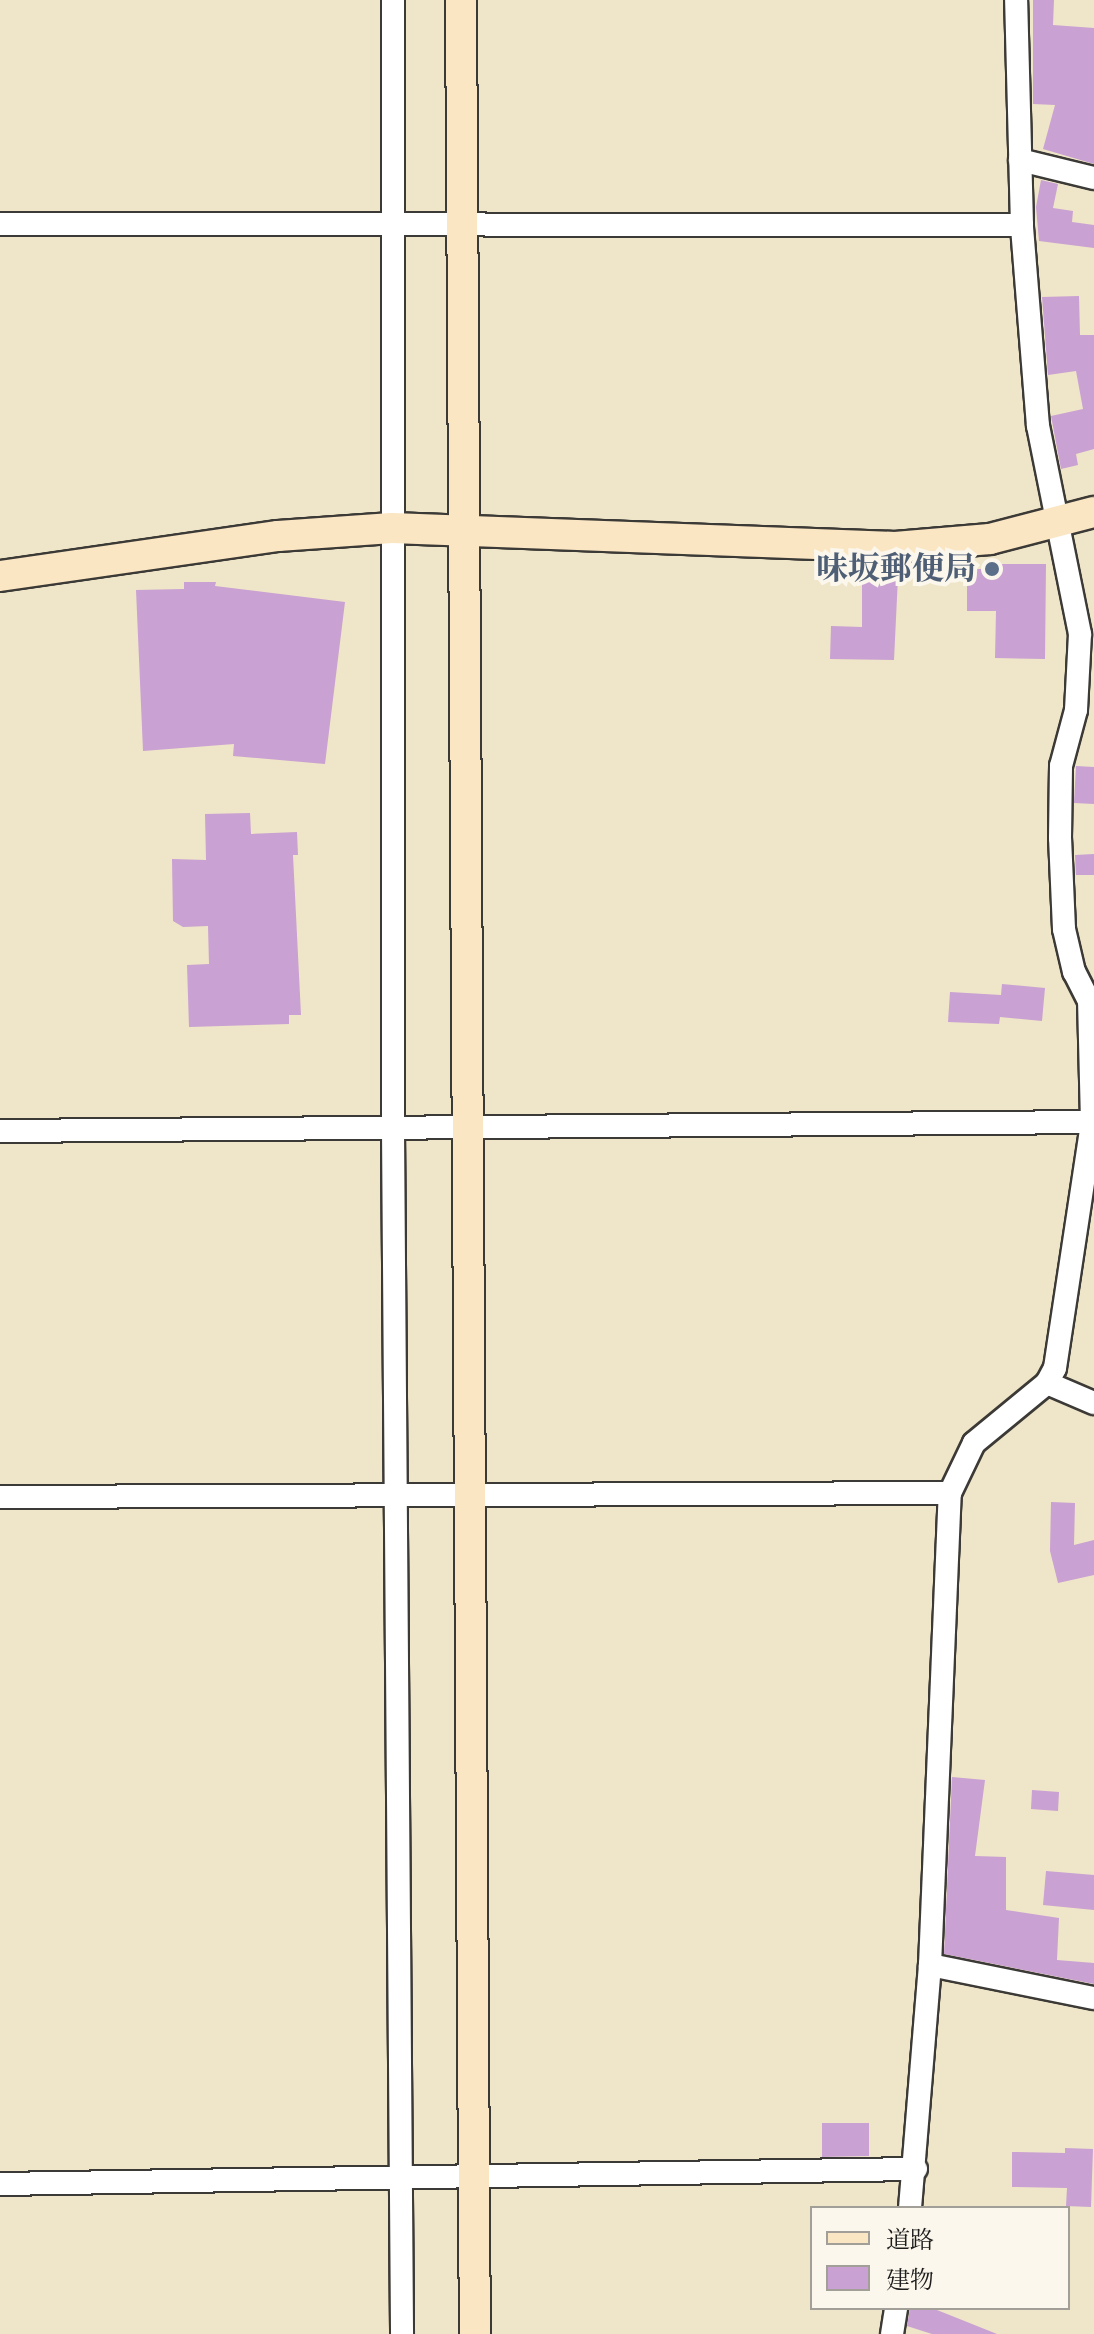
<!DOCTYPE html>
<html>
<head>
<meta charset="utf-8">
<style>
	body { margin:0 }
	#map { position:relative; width:1094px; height:2334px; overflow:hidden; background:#efe5c8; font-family:"Libre Bodoni","Noto Serif JP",serif }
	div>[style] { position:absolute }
	.building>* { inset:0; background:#c9a1d2 }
	.roads { filter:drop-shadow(2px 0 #3c3a36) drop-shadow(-2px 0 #3c3a36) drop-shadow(0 2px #3c3a36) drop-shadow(0 -2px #3c3a36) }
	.street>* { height:22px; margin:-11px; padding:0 11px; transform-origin:11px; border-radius:11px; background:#fff }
	.secondary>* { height:30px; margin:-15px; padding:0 15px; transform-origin:15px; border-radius:15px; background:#fbe6c4 }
	.dots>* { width:22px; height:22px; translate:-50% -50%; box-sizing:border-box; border:4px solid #fbf7ec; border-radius:50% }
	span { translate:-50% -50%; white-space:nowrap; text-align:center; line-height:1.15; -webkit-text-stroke:8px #fbf7ec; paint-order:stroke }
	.service-label { font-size:32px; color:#4e5e75; font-weight:700 }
	.right { translate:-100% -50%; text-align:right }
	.legend { position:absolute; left:810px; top:2206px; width:260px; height:104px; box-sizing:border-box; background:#fbf7ec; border:2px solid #a29f99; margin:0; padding:10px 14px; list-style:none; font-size:24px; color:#1c1c1c }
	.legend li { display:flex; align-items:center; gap:16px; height:40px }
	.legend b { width:40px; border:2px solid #a29f99 }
</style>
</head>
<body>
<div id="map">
	<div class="building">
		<div style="clip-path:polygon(1033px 0,1054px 0,1053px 25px,1094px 28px,1094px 164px,1043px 149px,1055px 105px,1033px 104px)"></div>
		<div style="clip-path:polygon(1041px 180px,1058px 184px,1053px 208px,1073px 211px,1072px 222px,1094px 225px,1094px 248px,1039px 241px,1036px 207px)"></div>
		<div style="clip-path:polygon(1079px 296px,1080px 335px,1094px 335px,1094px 449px,1076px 454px,1078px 465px,1061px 469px,1051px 416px,1083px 409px,1076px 371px,1048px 375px,1042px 297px)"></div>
		<div style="clip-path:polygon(999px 564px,1046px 564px,1045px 659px,995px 658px,996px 611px,967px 611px,967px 569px,999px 569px)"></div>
		<div style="clip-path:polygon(862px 577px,898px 577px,894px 660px,830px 659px,831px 626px,862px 627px)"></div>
		<div style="clip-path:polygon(184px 582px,216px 582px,215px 586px,345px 602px,325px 764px,233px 756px,234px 744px,143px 751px,136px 590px,184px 589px)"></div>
		<div style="clip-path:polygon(1076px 766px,1094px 767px,1094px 804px,1074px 803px)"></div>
		<div style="clip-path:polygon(250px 813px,251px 834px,297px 832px,298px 855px,293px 855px,301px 1015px,289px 1015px,289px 1024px,189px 1027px,187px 965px,209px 964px,208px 926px,183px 927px,173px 921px,172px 859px,206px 860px,205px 814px)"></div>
		<div style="clip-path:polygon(1094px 854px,1094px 875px,1076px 875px,1075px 855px)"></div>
		<div style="clip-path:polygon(1002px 984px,1045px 988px,1042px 1021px,1000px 1017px,999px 1024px,948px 1022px,950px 992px,1001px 995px)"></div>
		<div style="clip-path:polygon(1051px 1502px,1075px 1503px,1074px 1545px,1094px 1540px,1094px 1575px,1058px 1583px,1050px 1551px)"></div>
		<div style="clip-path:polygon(952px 1777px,985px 1780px,975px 1856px,1006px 1857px,1006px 1910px,1059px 1918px,1057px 1960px,1094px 1963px,1094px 1984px,944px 1954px)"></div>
		<div style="clip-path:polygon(1032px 1790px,1059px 1792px,1058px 1811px,1031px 1809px)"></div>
		<div style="clip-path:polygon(1046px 1871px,1094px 1875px,1094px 1910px,1043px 1905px)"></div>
		<div style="clip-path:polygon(822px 2123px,869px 2123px,869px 2156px,822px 2157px)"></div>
		<div style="clip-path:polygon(1065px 2148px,1093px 2149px,1091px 2207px,1066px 2206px,1067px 2188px,1012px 2187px,1012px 2152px,1065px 2153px)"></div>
		<div style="clip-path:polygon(910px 2308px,932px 2308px,997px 2334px,932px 2334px,907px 2326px)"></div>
	</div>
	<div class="roads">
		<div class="street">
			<div style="left:393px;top:0;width:1130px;rotate:90deg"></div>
			<div style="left:393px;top:1130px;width:1204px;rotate:89.57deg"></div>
			<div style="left:1020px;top:160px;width:76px;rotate:13.7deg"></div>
			<div style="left:0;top:224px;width:1022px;rotate:0.06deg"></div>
			<div style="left:0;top:1131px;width:1092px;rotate:-0.47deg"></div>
			<div style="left:1047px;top:1383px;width:51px;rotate:23.1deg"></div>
			<div style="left:0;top:1497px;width:950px;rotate:-0.24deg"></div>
			<div style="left:930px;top:1965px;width:167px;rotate:11.4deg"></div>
			<div style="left:0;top:2184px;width:916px;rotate:-0.94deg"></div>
			<div style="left:910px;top:2208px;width:244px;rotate:-85.3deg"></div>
			<div style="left:930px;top:1965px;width:472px;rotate:-87.6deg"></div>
			<div style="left:950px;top:1493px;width:55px;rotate:-64.4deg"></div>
			<div style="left:974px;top:1443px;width:94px;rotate:-39.4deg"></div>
			<div style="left:1047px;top:1383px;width:17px;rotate:-62deg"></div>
			<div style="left:1055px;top:1368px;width:249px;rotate:-81.4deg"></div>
			<div style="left:1092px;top:1122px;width:121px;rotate:-91.4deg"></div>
			<div style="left:1089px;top:1001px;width:33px;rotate:-117deg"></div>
			<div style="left:1074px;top:972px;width:44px;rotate:-103.1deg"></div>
			<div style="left:1064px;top:929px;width:91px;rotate:-92.5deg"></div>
			<div style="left:1060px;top:838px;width:72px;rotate:-89.2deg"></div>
			<div style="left:1061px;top:766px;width:58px;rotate:-75deg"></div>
			<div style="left:1076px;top:710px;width:76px;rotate:-87deg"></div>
			<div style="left:1080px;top:634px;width:212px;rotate:-101.4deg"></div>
			<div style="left:1038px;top:426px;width:202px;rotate:-94.6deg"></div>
			<div style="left:1022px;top:225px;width:225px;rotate:-91.5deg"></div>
			<div style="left:892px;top:2334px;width:26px;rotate:-81deg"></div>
		</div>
		<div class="secondary">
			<div style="left:461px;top:0;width:2334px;rotate:89.66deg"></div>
			<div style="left:0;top:576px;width:281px;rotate:-8.2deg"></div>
			<div style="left:278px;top:536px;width:114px;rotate:-4deg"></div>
			<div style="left:392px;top:528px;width:503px;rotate:2.16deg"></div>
			<div style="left:895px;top:547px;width:95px;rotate:-4.8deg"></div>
			<div style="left:990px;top:539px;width:107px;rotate:-14.6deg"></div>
		</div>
	</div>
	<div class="dots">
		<div style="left:992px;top:569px;background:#5c6f8a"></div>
	</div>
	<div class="service-label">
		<span class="right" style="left:976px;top:569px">味坂郵便局</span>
	</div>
	<ul class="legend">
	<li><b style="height:10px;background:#fbe6c4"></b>道路</li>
	<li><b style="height:22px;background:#c9a1d2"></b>建物</li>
	</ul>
</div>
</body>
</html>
